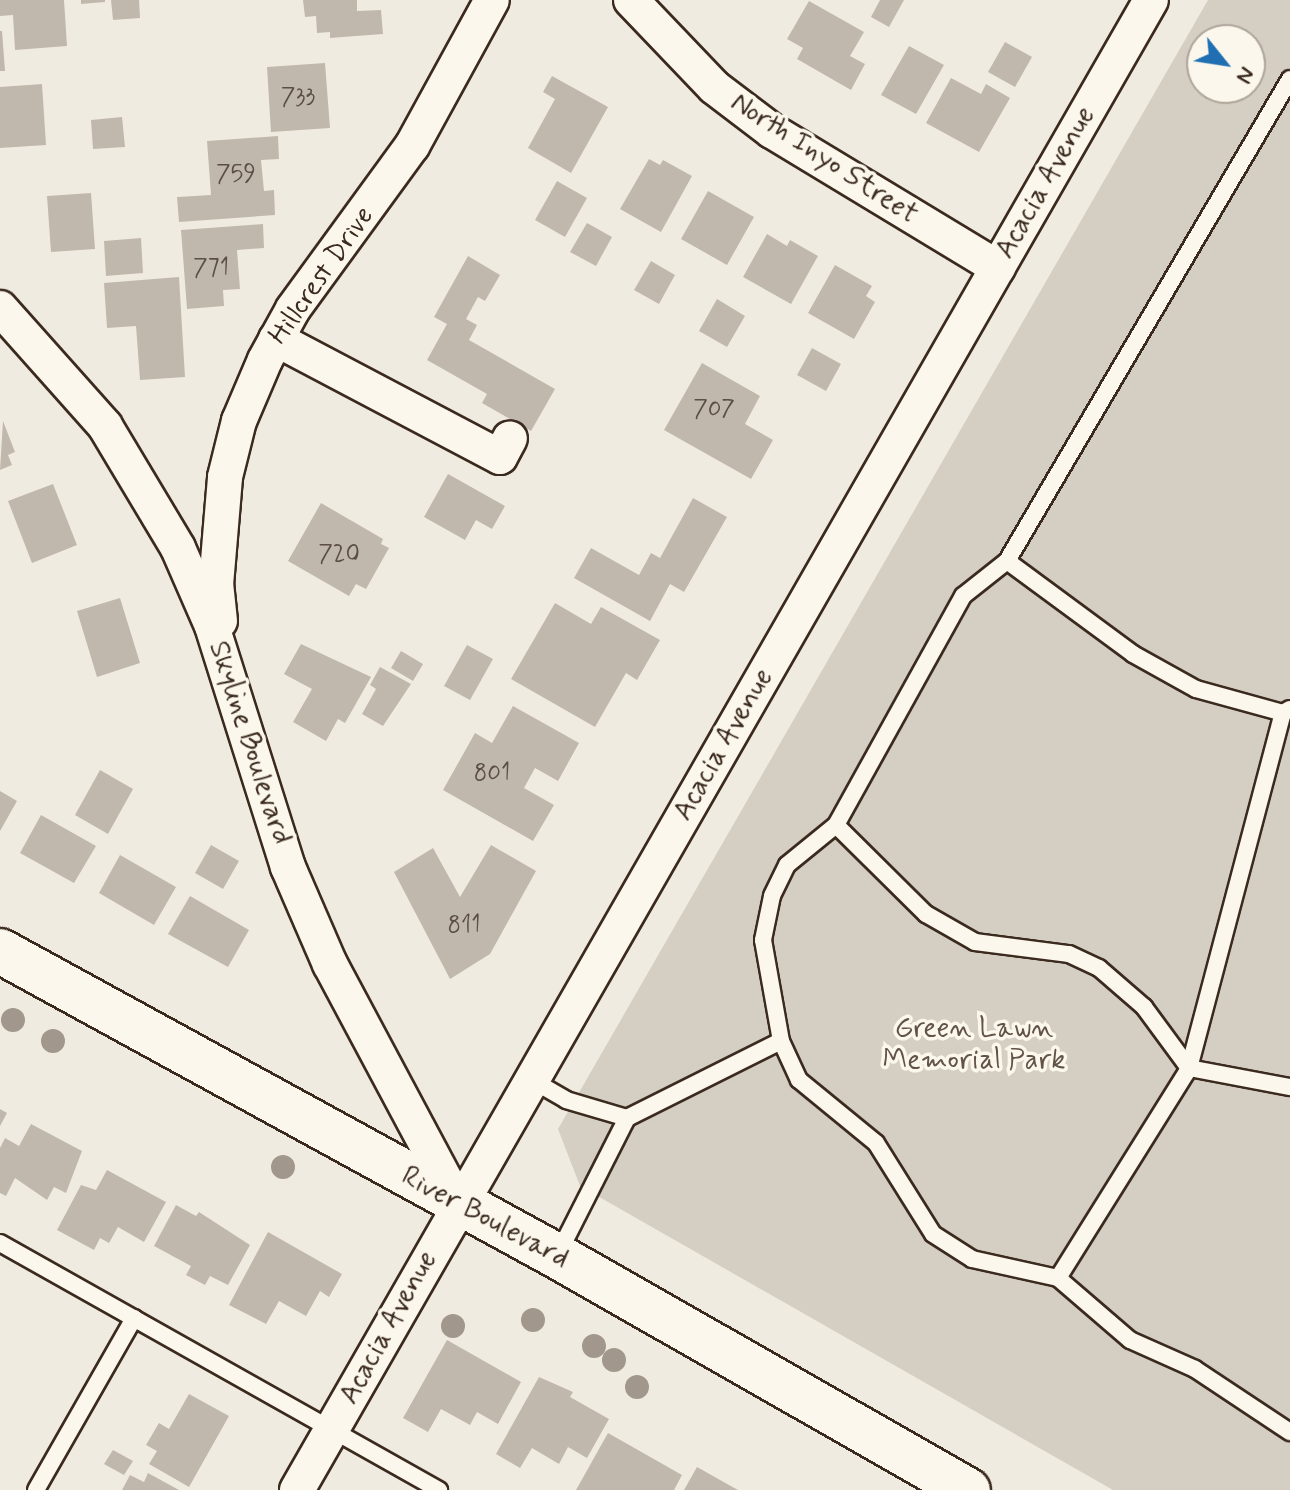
<!DOCTYPE html>
<html>
<head>
<meta charset="utf-8">
<style>
	body { margin:0 }
	#map { position:relative; width:1290px; height:1490px; overflow:hidden; background:#f0ebe0; font-family:Mynerve,sans-serif }
	div>[style] { position:absolute }
	.green>* { inset:0; background:#d5cec3 }
	.building>* { inset:0; background:#c0b8ad }
	.roads { filter:drop-shadow(2px 0 #3b2a1e) drop-shadow(-2px 0 #3b2a1e) drop-shadow(0 2px #3b2a1e) drop-shadow(0 -2px #3b2a1e) }
	.service>* { height:16px; margin:-8px; padding:0 8px; transform-origin:8px; border-radius:8px; background:#fbf7ec }
	.minor>* { height:34px; margin:-17px; padding:0 17px; transform-origin:17px; border-radius:17px; background:#fbf7ec }
	.secondary>* { height:44px; margin:-22px; padding:0 22px; transform-origin:22px; border-radius:22px; background:#fbf7ec }
	.trees>* { width:24px; height:24px; margin:-12px; border-radius:50%; background:#a2978c }
	span { translate:-50% -50%; white-space:nowrap; text-align:center; line-height:1.15; -webkit-text-stroke:7px #fbf7ec; paint-order:stroke }
	.number-label { font-size:24px; color:#5c4e42 }
	.number-label span { -webkit-text-stroke-width:0 }
	.street-label { font-size:28px; color:#3b2a1e }
	.park-label { font-size:28px; color:#625347 }
	.north { position:absolute; left:1186px; top:24px; width:80px; height:80px; box-sizing:border-box; background:#fbf7ec; border:2px solid #aea59a; border-radius:50%; rotate:120deg; font-size:22px; font-weight:700; line-height:32px; text-align:center; color:#3b2a1e }
	.north::after { content:''; display:block; margin:auto; width:28px; height:36px; background:#1f6fb2; clip-path:polygon(50% 0,100% 100%,50% 72%,0 100%) }
</style>
</head>
<body>
<div id="map">
	<div class="green">
		<div style="clip-path:polygon(evenodd,1208px 0,1290px 0,1290px 1490px,1113px 1490px,580px 1186px,558px 1129px,1208px 0,1202px 40px,1250px 40px,1250px 88px,1202px 88px,1202px 40px)"></div>
	</div>
	<div class="building">
		<div style="clip-path:polygon(0 0,64px 0,67px 46px,15px 50px,13px 15px,0 16px)"></div>
		<div style="clip-path:polygon(81px 0,105px 0,105px 2px,81px 4px)"></div>
		<div style="clip-path:polygon(111px 0,139px 0,140px 18px,113px 20px)"></div>
		<div style="clip-path:polygon(303px 0,357px 0,357px 11px,381px 10px,383px 34px,330px 38px,330px 32px,317px 33px,316px 16px,305px 17px)"></div>
		<div style="clip-path:polygon(880px 0,904px 0,889px 27px,871px 17px)"></div>
		<div style="clip-path:polygon(809px 1px,864px 32px,850px 56px,865px 64px,851px 90px,797px 59px,803px 48px,787px 39px)"></div>
		<div style="clip-path:polygon(0 31px,2px 31px,5px 71px,0 71px)"></div>
		<div style="clip-path:polygon(1005px 42px,1032px 57px,1015px 87px,988px 72px)"></div>
		<div style="clip-path:polygon(909px 46px,944px 65px,916px 114px,881px 95px)"></div>
		<div style="clip-path:polygon(325px 63px,330px 128px,271px 132px,267px 67px)"></div>
		<div style="clip-path:polygon(552px 76px,608px 107px,571px 173px,528px 148px,555px 99px,543px 92px)"></div>
		<div style="clip-path:polygon(951px 78px,981px 94px,986px 84px,1010px 98px,979px 152px,926px 123px)"></div>
		<div style="clip-path:polygon(42px 84px,46px 145px,0 148px,0 87px)"></div>
		<div style="clip-path:polygon(122px 117px,125px 147px,93px 149px,91px 120px)"></div>
		<div style="clip-path:polygon(278px 136px,279px 159px,261px 160px,264px 191px,274px 190px,275px 215px,179px 222px,177px 197px,211px 195px,207px 141px)"></div>
		<div style="clip-path:polygon(649px 159px,660px 165px,663px 160px,692px 176px,661px 232px,620px 209px)"></div>
		<div style="clip-path:polygon(557px 181px,587px 198px,565px 237px,535px 220px)"></div>
		<div style="clip-path:polygon(708px 191px,754px 217px,727px 265px,681px 239px)"></div>
		<div style="clip-path:polygon(91px 193px,95px 249px,51px 252px,47px 196px)"></div>
		<div style="clip-path:polygon(587px 223px,612px 237px,596px 266px,570px 252px)"></div>
		<div style="clip-path:polygon(263px 224px,264px 248px,237px 250px,240px 289px,223px 290px,224px 306px,187px 309px,181px 230px)"></div>
		<div style="clip-path:polygon(767px 234px,787px 246px,790px 240px,818px 256px,791px 304px,743px 277px)"></div>
		<div style="clip-path:polygon(141px 238px,143px 273px,106px 276px,104px 241px)"></div>
		<div style="clip-path:polygon(468px 256px,500px 275px,485px 301px,478px 297px,466px 319px,477px 325px,469px 340px,555px 389px,531px 431px,482px 403px,487px 394px,427px 360px,447px 324px,434px 317px)"></div>
		<div style="clip-path:polygon(651px 261px,675px 275px,659px 304px,634px 290px)"></div>
		<div style="clip-path:polygon(835px 265px,872px 286px,866px 296px,875px 302px,854px 339px,808px 313px)"></div>
		<div style="clip-path:polygon(179px 277px,185px 377px,140px 380px,136px 326px,107px 328px,104px 283px)"></div>
		<div style="clip-path:polygon(717px 299px,745px 316px,727px 347px,699px 331px)"></div>
		<div style="clip-path:polygon(812px 348px,841px 364px,826px 391px,797px 375px)"></div>
		<div style="clip-path:polygon(702px 363px,760px 396px,745px 424px,773px 440px,751px 479px,664px 430px)"></div>
		<div style="clip-path:polygon(3px 421px,15px 452px,8px 455px,12px 465px,0 470px)"></div>
		<div style="clip-path:polygon(448px 474px,505px 506px,492px 529px,476px 520px,465px 540px,424px 517px)"></div>
		<div style="clip-path:polygon(53px 484px,77px 545px,32px 563px,8px 501px)"></div>
		<div style="clip-path:polygon(693px 498px,727px 517px,684px 592px,670px 584px,650px 621px,574px 578px,591px 548px,639px 575px,651px 553px,660px 558px)"></div>
		<div style="clip-path:polygon(321px 503px,383px 539px,381px 544px,389px 548px,366px 589px,356px 584px,349px 596px,288px 561px)"></div>
		<div style="clip-path:polygon(120px 598px,140px 663px,97px 677px,77px 611px)"></div>
		<div style="clip-path:polygon(555px 603px,591px 624px,601px 607px,660px 640px,637px 680px,626px 673px,595px 727px,511px 679px)"></div>
		<div style="clip-path:polygon(301px 644px,371px 677px,345px 723px,338px 719px,326px 741px,293px 722px,312px 689px,284px 674px)"></div>
		<div style="clip-path:polygon(467px 645px,493px 659px,470px 700px,444px 686px)"></div>
		<div style="clip-path:polygon(401px 651px,423px 664px,413px 681px,391px 668px)"></div>
		<div style="clip-path:polygon(380px 667px,411px 684px,383px 726px,362px 714px,376px 689px,370px 685px)"></div>
		<div style="clip-path:polygon(513px 706px,579px 743px,558px 781px,535px 768px,524px 788px,554px 805px,533px 841px,443px 790px,475px 733px,492px 743px)"></div>
		<div style="clip-path:polygon(100px 770px,133px 789px,108px 834px,75px 815px)"></div>
		<div style="clip-path:polygon(0 791px,17px 801px,0 831px)"></div>
		<div style="clip-path:polygon(41px 815px,96px 846px,74px 883px,20px 853px)"></div>
		<div style="clip-path:polygon(211px 845px,239px 861px,223px 889px,195px 873px)"></div>
		<div style="clip-path:polygon(491px 845px,536px 871px,490px 954px,450px 979px,394px 872px,433px 848px,460px 897px)"></div>
		<div style="clip-path:polygon(120px 855px,176px 887px,154px 925px,99px 893px)"></div>
		<div style="clip-path:polygon(190px 896px,249px 930px,228px 967px,168px 934px)"></div>
		<div style="clip-path:polygon(0 1109px,7px 1113px,0 1126px)"></div>
		<div style="clip-path:polygon(31px 1124px,82px 1151px,66px 1193px,54px 1187px,47px 1200px,15px 1178px,6px 1196px,0 1193px,0 1148px,5px 1138px,19px 1146px)"></div>
		<div style="clip-path:polygon(107px 1170px,166px 1202px,144px 1242px,118px 1227px,109px 1243px,100px 1238px,94px 1250px,57px 1230px,81px 1185px,96px 1190px)"></div>
		<div style="clip-path:polygon(176px 1205px,196px 1216px,199px 1212px,250px 1245px,228px 1285px,210px 1276px,205px 1285px,186px 1275px,191px 1266px,154px 1246px)"></div>
		<div style="clip-path:polygon(268px 1232px,342px 1274px,329px 1297px,320px 1291px,306px 1316px,279px 1301px,266px 1324px,229px 1305px)"></div>
		<div style="clip-path:polygon(447px 1340px,521px 1382px,498px 1424px,477px 1412px,470px 1425px,441px 1409px,428px 1432px,403px 1418px)"></div>
		<div style="clip-path:polygon(539px 1377px,573px 1392px,570px 1397px,609px 1419px,587px 1458px,568px 1447px,559px 1464px,532px 1448px,520px 1468px,496px 1454px)"></div>
		<div style="clip-path:polygon(189px 1394px,229px 1416px,189px 1487px,149px 1464px,157px 1451px,146px 1445px,159px 1423px,169px 1429px)"></div>
		<div style="clip-path:polygon(608px 1433px,682px 1475px,674px 1490px,576px 1490px)"></div>
		<div style="clip-path:polygon(113px 1450px,133px 1461px,124px 1475px,104px 1464px)"></div>
		<div style="clip-path:polygon(697px 1467px,738px 1490px,684px 1490px)"></div>
		<div style="clip-path:polygon(148px 1473px,179px 1490px,122px 1490px,130px 1475px,144px 1482px)"></div>
	</div>
	<div class="roads">
		<div class="service">
			<div style="left:1290px;top:79px;width:559px;rotate:120.42deg"></div>
			<div style="left:1007px;top:561px;width:56px;rotate:141.5deg"></div>
			<div style="left:963px;top:596px;width:262px;rotate:119deg"></div>
			<div style="left:836px;top:825px;width:63px;rotate:140.8deg"></div>
			<div style="left:787px;top:865px;width:34px;rotate:116deg"></div>
			<div style="left:772px;top:896px;width:45px;rotate:101.6deg"></div>
			<div style="left:763px;top:940px;width:103px;rotate:79.9deg"></div>
			<div style="left:781px;top:1041px;width:43px;rotate:65.2deg"></div>
			<div style="left:799px;top:1080px;width:99px;rotate:39.3deg"></div>
			<div style="left:876px;top:1143px;width:107px;rotate:57.9deg"></div>
			<div style="left:933px;top:1234px;width:46px;rotate:32.7deg"></div>
			<div style="left:972px;top:1259px;width:88px;rotate:12.5deg"></div>
			<div style="left:1058px;top:1278px;width:95px;rotate:40.7deg"></div>
			<div style="left:1130px;top:1340px;width:71px;rotate:24deg"></div>
			<div style="left:1195px;top:1369px;width:114px;rotate:33.6deg"></div>
			<div style="left:1007px;top:561px;width:157px;rotate:36.4deg"></div>
			<div style="left:1133px;top:654px;width:72px;rotate:29.1deg"></div>
			<div style="left:1196px;top:689px;width:90px;rotate:15.4deg"></div>
			<div style="left:1283px;top:713px;width:8px;rotate:-30deg"></div>
			<div style="left:836px;top:825px;width:127px;rotate:44.7deg"></div>
			<div style="left:926px;top:914px;width:56px;rotate:29.7deg"></div>
			<div style="left:975px;top:942px;width:95px;rotate:7.3deg"></div>
			<div style="left:1069px;top:954px;width:33px;rotate:25deg"></div>
			<div style="left:1099px;top:968px;width:60px;rotate:40.9deg"></div>
			<div style="left:1144px;top:1007px;width:76px;rotate:53.6deg"></div>
			<div style="left:1189px;top:1068px;width:103px;rotate:10.7deg"></div>
			<div style="left:532px;top:1080px;width:39px;rotate:30deg"></div>
			<div style="left:566px;top:1100px;width:64px;rotate:16.4deg"></div>
			<div style="left:627px;top:1118px;width:172px;rotate:-26.6deg"></div>
			<div style="left:0;top:1243px;width:504px;rotate:29.36deg"></div>
			<div style="left:557px;top:1256px;width:155px;rotate:-63.1deg"></div>
			<div style="left:1058px;top:1278px;width:248px;rotate:-58deg"></div>
			<div style="left:1189px;top:1068px;width:367px;rotate:-75.2deg"></div>
			<div style="left:36px;top:1490px;width:198px;rotate:-60.3deg"></div>
		</div>
		<div class="minor">
			<div style="left:631px;top:0;width:120px;rotate:46.3deg"></div>
			<div style="left:714px;top:87px;width:73px;rotate:37.2deg"></div>
			<div style="left:772px;top:131px;width:264px;rotate:31.2deg"></div>
			<div style="left:0;top:308px;width:158px;rotate:48.3deg"></div>
			<div style="left:105px;top:426px;width:142px;rotate:59.1deg"></div>
			<div style="left:178px;top:548px;width:85px;rotate:66.4deg"></div>
			<div style="left:212px;top:626px;width:253px;rotate:72.5deg"></div>
			<div style="left:288px;top:867px;width:106px;rotate:66.6deg"></div>
			<div style="left:330px;top:964px;width:272px;rotate:61.9deg"></div>
			<div style="left:276px;top:339px;width:253px;rotate:27.8deg"></div>
			<div style="left:500px;top:457px;width:21px;rotate:-62deg"></div>
			<div style="left:220px;top:621px;width:36px;rotate:-96deg"></div>
			<div style="left:216px;top:585px;width:108px;rotate:-85.2deg"></div>
			<div style="left:225px;top:477px;width:58px;rotate:-76deg"></div>
			<div style="left:239px;top:421px;width:66px;rotate:-66.9deg"></div>
			<div style="left:265px;top:360px;width:58px;rotate:-61.2deg"></div>
			<div style="left:293px;top:309px;width:202px;rotate:-53.9deg"></div>
			<div style="left:412px;top:146px;width:166px;rotate:-61.3deg"></div>
			<div style="left:297px;top:1490px;width:1717px;rotate:-60.18deg"></div>
		</div>
		<div class="secondary">
			<div style="left:0;top:951px;width:635px;rotate:28.7deg"></div>
			<div style="left:557px;top:1256px;width:473px;rotate:29.7deg"></div>
		</div>
	</div>
	<div class="trees">
		<div style="left:13px;top:1020px"></div>
		<div style="left:53px;top:1041px"></div>
		<div style="left:283px;top:1167px"></div>
		<div style="left:533px;top:1320px"></div>
		<div style="left:453px;top:1326px"></div>
		<div style="left:594px;top:1346px"></div>
		<div style="left:614px;top:1360px"></div>
		<div style="left:637px;top:1387px"></div>
	</div>
	<div class="number-label">
		<span style="left:298px;top:98px">733</span>
		<span style="left:236px;top:175px">759</span>
		<span style="left:211px;top:269px">771</span>
		<span style="left:714px;top:410px">707</span>
		<span style="left:339px;top:555px">720</span>
		<span style="left:492px;top:774px">801</span>
		<span style="left:464px;top:926px">811</span>
	</div>
	<div class="street-label">
		<span style="left:824px;top:159px;rotate:33deg">North Inyo Street</span>
		<span style="left:1046px;top:183px;rotate:-60deg">Acacia Avenue</span>
		<span style="left:322px;top:276px;rotate:-55deg">Hillcrest Drive</span>
		<span style="left:249px;top:743px;rotate:72deg">Skyline Boulevard</span>
		<span style="left:724px;top:745px;rotate:-60deg">Acacia Avenue</span>
		<span style="left:485px;top:1218px;rotate:28deg">River Boulevard</span>
		<span style="left:389px;top:1328px;rotate:-61deg">Acacia Avenue</span>
	</div>
	<div class="park-label">
		<span style="left:974px;top:1045px">Green Lawn<br>Memorial Park</span>
	</div>
	<div class="north">N</div>
</div>
</body>
</html>
